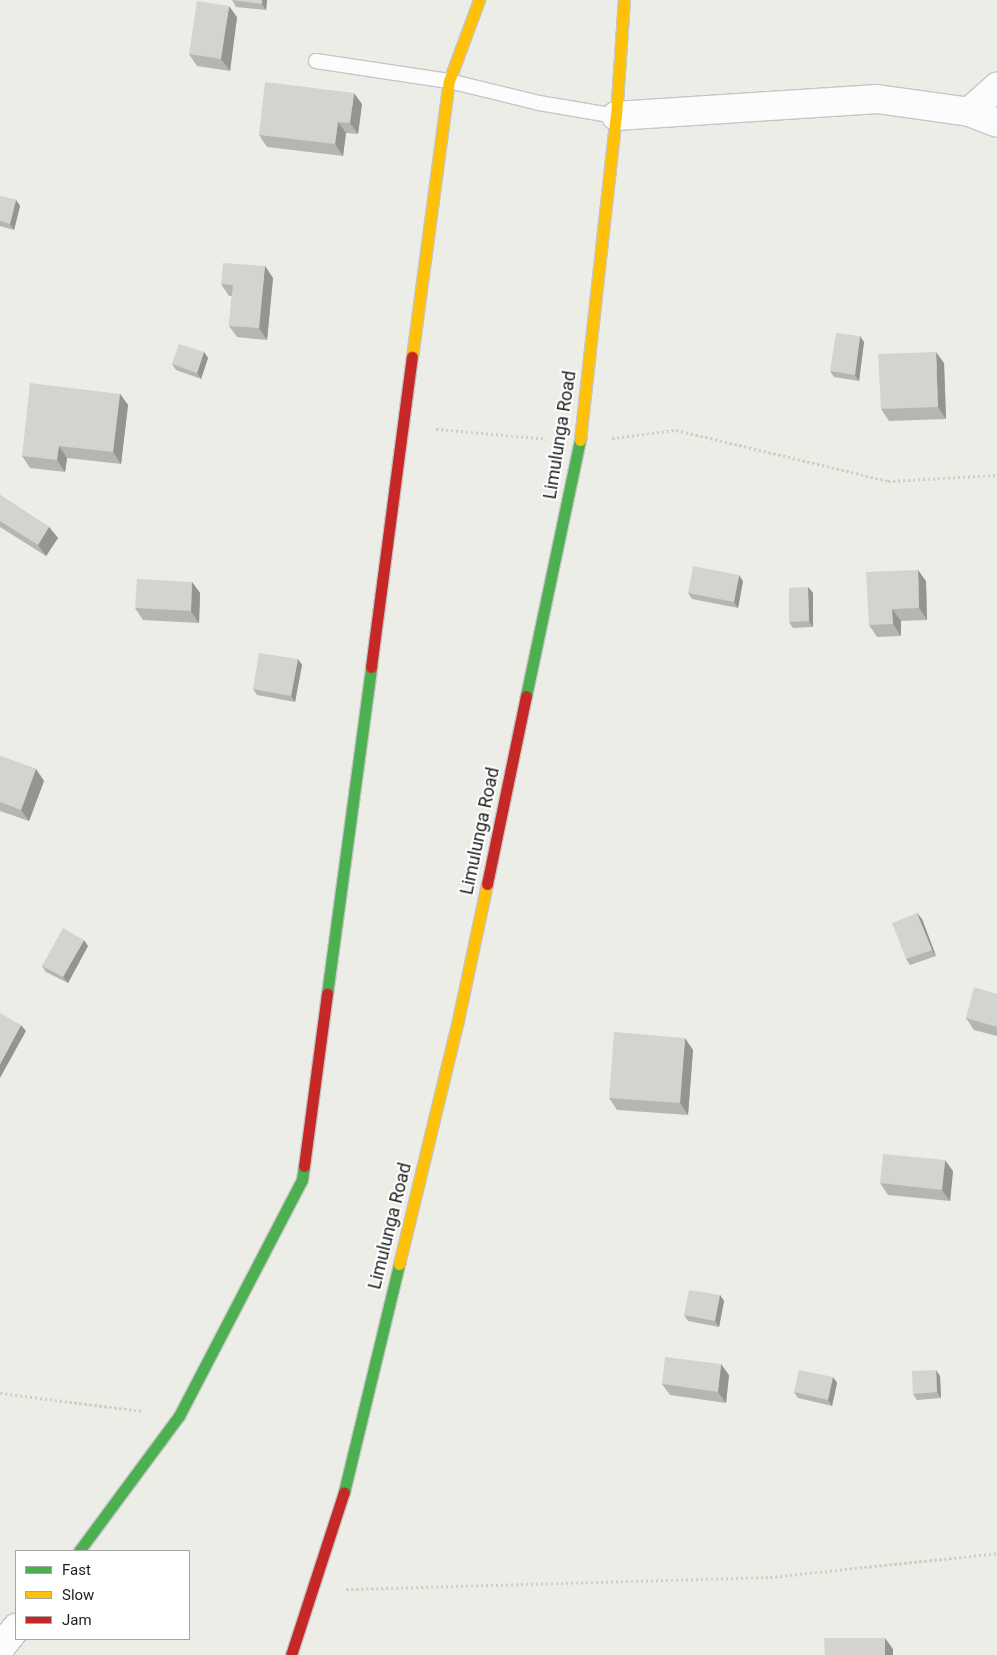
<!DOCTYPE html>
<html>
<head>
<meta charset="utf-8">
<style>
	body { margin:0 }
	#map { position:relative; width:997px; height:1655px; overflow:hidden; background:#edede8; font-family:Roboto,sans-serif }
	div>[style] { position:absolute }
	.path>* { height:3px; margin-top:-1.5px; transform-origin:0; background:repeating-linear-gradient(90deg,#d7ccc6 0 2.5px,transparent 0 5px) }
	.roads { filter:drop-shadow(1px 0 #c6c6c4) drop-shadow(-1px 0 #c6c6c4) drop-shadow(0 1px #c6c6c4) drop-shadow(0 -1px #c6c6c4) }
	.lane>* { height:14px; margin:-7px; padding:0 7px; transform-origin:7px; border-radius:7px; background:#fcfcfc }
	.street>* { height:28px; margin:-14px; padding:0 14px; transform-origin:14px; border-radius:14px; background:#fcfcfc }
	.fast>* { height:11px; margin:-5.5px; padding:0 5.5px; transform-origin:5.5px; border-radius:5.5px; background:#4caf50 }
	.slow>* { height:11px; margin:-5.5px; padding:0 5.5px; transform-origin:5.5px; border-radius:5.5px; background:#ffc107 }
	.jam>* { height:11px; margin:-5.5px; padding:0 5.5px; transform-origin:5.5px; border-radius:5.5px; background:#c62828 }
	.wall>* { inset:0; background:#b6b5b2 }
	.shaded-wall>* { inset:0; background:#949491 }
	.building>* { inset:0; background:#d4d3cf }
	span { translate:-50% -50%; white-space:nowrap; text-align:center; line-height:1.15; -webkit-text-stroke:4px #fff; paint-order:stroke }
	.street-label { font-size:18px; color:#1f1f1f }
	.legend { position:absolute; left:15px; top:1550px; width:175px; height:90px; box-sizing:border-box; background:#fff; border:1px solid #a5a5a5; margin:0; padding:6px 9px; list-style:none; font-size:15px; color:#1f1f1f }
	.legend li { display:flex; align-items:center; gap:10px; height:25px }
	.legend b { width:25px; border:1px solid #a5a5a5 }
</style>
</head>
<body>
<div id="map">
	<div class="path">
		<div style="left:436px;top:429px;width:111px;rotate:5.1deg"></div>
		<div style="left:612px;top:438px;width:64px;rotate:-7.1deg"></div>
		<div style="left:676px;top:430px;width:218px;rotate:13.5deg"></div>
		<div style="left:888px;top:481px;width:109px;rotate:-3.2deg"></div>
		<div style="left:0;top:1393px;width:143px;rotate:7.2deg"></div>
		<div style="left:346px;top:1589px;width:424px;rotate:-1.6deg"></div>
		<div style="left:770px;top:1577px;width:228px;rotate:-6deg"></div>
	</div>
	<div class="roads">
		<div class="lane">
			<div style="left:316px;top:61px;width:134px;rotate:8.6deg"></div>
			<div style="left:449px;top:81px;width:93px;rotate:13.7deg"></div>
			<div style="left:539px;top:103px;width:78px;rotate:9.6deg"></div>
		</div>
		<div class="street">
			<div style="left:969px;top:112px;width:38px;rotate:-42deg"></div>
			<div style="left:616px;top:116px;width:262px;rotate:-3.7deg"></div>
			<div style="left:877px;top:99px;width:93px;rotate:8deg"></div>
			<div style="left:969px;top:112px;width:30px;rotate:21deg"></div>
			<div style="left:0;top:1648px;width:26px;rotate:-51deg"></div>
		</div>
		<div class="fast">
			<div style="left:526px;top:696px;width:262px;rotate:-78.1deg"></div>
			<div style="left:327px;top:994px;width:330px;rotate:-82.3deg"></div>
			<div style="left:344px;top:1492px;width:235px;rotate:-76.4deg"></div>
			<div style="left:79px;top:1551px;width:168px;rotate:-53.5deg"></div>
			<div style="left:179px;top:1416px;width:266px;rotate:-62.5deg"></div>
			<div style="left:302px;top:1180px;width:14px;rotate:-82deg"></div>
		</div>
		<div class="slow">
			<div style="left:412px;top:357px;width:278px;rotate:-82.4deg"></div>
			<div style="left:449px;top:81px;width:86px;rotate:-69.7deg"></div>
			<div style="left:580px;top:440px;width:326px;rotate:-83.7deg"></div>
			<div style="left:616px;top:116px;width:116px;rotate:-86.1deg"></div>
			<div style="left:399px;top:1264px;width:251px;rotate:-76.4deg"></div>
			<div style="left:458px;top:1020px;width:139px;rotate:-78deg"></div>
		</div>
		<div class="jam">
			<div style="left:371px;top:667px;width:313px;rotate:-82.5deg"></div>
			<div style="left:487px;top:884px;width:192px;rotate:-78.3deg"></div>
			<div style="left:304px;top:1166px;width:174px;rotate:-82.4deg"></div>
			<div style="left:291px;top:1655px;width:171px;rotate:-72deg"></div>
		</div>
	</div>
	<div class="wall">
		<div style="clip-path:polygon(232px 0,267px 0,266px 10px,236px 7px)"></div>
		<div style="clip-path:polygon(237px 17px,230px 71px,197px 66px,189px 54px)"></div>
		<div style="clip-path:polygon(362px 104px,358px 134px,346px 133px,343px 156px,267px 147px,259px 135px)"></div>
		<div style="clip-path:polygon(0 196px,16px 200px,20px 206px,14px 230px,0 226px)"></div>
		<div style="clip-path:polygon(265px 266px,273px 278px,267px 340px,237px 337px,229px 326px,232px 296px,229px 296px,221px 284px)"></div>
		<div style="clip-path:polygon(864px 342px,859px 381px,834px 377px,830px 371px)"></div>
		<div style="clip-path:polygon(204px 352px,208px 358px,201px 379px,176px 370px,172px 364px)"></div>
		<div style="clip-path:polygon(944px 363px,946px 419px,889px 421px,881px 409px)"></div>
		<div style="clip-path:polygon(120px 394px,128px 405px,121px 464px,67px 458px,65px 472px,30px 468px,22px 456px)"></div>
		<div style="clip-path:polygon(0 495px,49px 527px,58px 538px,46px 556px,0 527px)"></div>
		<div style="clip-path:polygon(743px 581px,738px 608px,692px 599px,688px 593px)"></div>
		<div style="clip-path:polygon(926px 581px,927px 620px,901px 621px,901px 636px,877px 637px,869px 625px)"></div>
		<div style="clip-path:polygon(192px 582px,200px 593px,199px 623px,143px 620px,135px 608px)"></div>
		<div style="clip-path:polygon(808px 587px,813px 593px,813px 627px,793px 628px,789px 622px)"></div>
		<div style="clip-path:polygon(298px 659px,302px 665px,295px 702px,257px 695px,253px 689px)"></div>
		<div style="clip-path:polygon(0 756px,36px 769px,44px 781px,29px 821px,0 811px)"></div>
		<div style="clip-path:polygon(917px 913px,922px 919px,936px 956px,910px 965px,906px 959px)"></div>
		<div style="clip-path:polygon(88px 946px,68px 983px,46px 972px,42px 966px)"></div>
		<div style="clip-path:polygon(997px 994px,997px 1036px,974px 1030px,966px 1018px)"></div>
		<div style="clip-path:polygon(693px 1050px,688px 1115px,617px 1110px,609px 1098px)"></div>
		<div style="clip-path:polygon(953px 1171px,950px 1201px,888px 1195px,880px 1183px)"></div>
		<div style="clip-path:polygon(720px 1295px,724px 1301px,719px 1327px,688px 1321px,684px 1315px)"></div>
		<div style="clip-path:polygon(729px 1375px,726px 1403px,670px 1395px,662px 1384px)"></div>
		<div style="clip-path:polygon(940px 1376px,941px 1398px,917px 1400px,913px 1394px)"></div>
		<div style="clip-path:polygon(833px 1377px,837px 1383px,832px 1406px,798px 1398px,794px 1392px)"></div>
	</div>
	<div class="shaded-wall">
		<div style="clip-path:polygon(262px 0,267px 0,266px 10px,262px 4px)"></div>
		<div style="clip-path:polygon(229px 6px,237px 17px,230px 71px,221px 59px)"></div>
		<div style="clip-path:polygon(354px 93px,362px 104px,358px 134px,350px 123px)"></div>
		<div style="clip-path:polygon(338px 122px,346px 133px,343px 156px,335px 144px)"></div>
		<div style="clip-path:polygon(16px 200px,20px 206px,14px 230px,10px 224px)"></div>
		<div style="clip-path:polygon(265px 266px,273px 278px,267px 340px,259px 328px)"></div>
		<div style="clip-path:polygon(860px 336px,864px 342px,859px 381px,855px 375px)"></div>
		<div style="clip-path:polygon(204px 352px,208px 358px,201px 379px,197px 373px)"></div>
		<div style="clip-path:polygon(936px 352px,944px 363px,946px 419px,938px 407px)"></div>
		<div style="clip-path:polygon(120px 394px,128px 405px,121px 464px,113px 452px)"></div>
		<div style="clip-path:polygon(59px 446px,67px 458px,65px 472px,57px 460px)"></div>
		<div style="clip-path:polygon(49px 527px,58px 538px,46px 556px,38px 545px)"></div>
		<div style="clip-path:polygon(918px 570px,926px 581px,927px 620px,919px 608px)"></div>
		<div style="clip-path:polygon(739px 575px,743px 581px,738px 608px,734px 602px)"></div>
		<div style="clip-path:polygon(192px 582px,200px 593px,199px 623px,191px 611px)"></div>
		<div style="clip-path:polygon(808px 587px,813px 593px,813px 627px,809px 621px)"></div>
		<div style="clip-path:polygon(892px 609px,901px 621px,901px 636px,893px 624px)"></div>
		<div style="clip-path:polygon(298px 659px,302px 665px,295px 702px,291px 696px)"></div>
		<div style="clip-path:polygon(36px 769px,44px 781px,29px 821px,21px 810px)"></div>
		<div style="clip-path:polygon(917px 913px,922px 919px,936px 956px,932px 950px)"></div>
		<div style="clip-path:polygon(84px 940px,88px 946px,68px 983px,63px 977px)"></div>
		<div style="clip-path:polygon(21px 1025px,26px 1031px,0 1078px,0 1064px)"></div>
		<div style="clip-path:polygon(685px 1038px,693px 1050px,688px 1115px,680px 1103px)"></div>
		<div style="clip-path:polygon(945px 1160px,953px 1171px,950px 1201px,942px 1190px)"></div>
		<div style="clip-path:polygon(720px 1295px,724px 1301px,719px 1327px,715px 1321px)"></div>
		<div style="clip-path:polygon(721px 1364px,729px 1375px,726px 1403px,718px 1392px)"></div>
		<div style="clip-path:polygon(936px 1370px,940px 1376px,941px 1398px,937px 1392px)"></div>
		<div style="clip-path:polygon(833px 1377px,837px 1383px,832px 1406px,828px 1400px)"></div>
		<div style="clip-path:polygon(885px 1638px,893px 1649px,893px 1655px,885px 1655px)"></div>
	</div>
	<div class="building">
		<div style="clip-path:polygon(232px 0,262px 0,262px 4px)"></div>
		<div style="clip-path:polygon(197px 1px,229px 6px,221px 59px,189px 54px)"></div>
		<div style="clip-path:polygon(265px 82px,354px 93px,350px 123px,338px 122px,335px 144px,259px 135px)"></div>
		<div style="clip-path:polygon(0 196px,16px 200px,10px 224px,0 221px)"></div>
		<div style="clip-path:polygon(223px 263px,265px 266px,259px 328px,229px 326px,233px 285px,221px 284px)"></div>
		<div style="clip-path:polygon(836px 333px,860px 336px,855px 375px,830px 371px)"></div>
		<div style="clip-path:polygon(179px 344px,204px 352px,197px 373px,172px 364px)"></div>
		<div style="clip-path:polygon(936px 352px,938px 407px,881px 409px,878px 354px)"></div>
		<div style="clip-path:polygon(30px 383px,120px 394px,113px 452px,59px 446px,57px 460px,22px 456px)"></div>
		<div style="clip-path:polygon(0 495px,49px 527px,38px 545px,0 521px)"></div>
		<div style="clip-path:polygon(693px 566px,739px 575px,734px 602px,688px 593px)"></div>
		<div style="clip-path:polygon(918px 570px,919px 608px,892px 609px,893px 624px,869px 625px,866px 572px)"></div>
		<div style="clip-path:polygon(137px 579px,192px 582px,191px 611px,135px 608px)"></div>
		<div style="clip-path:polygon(808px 587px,809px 621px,789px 622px,789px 588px)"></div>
		<div style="clip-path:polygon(259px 653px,298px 659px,291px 696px,253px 689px)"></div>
		<div style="clip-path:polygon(0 756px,36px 769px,21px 810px,0 802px)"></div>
		<div style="clip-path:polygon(917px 913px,932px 950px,906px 959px,892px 923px)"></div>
		<div style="clip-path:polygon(63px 928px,84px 940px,63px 977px,42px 966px)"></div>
		<div style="clip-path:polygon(974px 987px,997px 994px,997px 1027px,966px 1018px)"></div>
		<div style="clip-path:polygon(0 1013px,21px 1025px,0 1064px)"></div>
		<div style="clip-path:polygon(614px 1032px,685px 1038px,680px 1103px,609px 1098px)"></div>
		<div style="clip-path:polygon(883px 1154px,945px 1160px,942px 1190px,880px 1183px)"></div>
		<div style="clip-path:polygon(689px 1290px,720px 1295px,715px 1321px,684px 1315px)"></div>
		<div style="clip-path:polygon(665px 1357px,721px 1364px,718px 1392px,662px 1384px)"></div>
		<div style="clip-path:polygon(799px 1370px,833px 1377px,828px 1400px,794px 1392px)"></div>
		<div style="clip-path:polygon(936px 1370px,937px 1392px,913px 1394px,912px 1371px)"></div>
		<div style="clip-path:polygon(824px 1638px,885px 1638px,885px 1655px,825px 1655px)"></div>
	</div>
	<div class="street-label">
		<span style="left:560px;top:435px;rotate:-81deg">Limulunga Road</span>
		<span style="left:480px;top:831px;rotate:-78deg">Limulunga Road</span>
		<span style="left:390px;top:1226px;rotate:-76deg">Limulunga Road</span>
	</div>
	<ul class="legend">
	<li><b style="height:6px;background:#4caf50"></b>Fast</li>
	<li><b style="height:6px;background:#ffc107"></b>Slow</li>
	<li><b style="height:6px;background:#c62828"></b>Jam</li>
	</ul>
</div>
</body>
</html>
